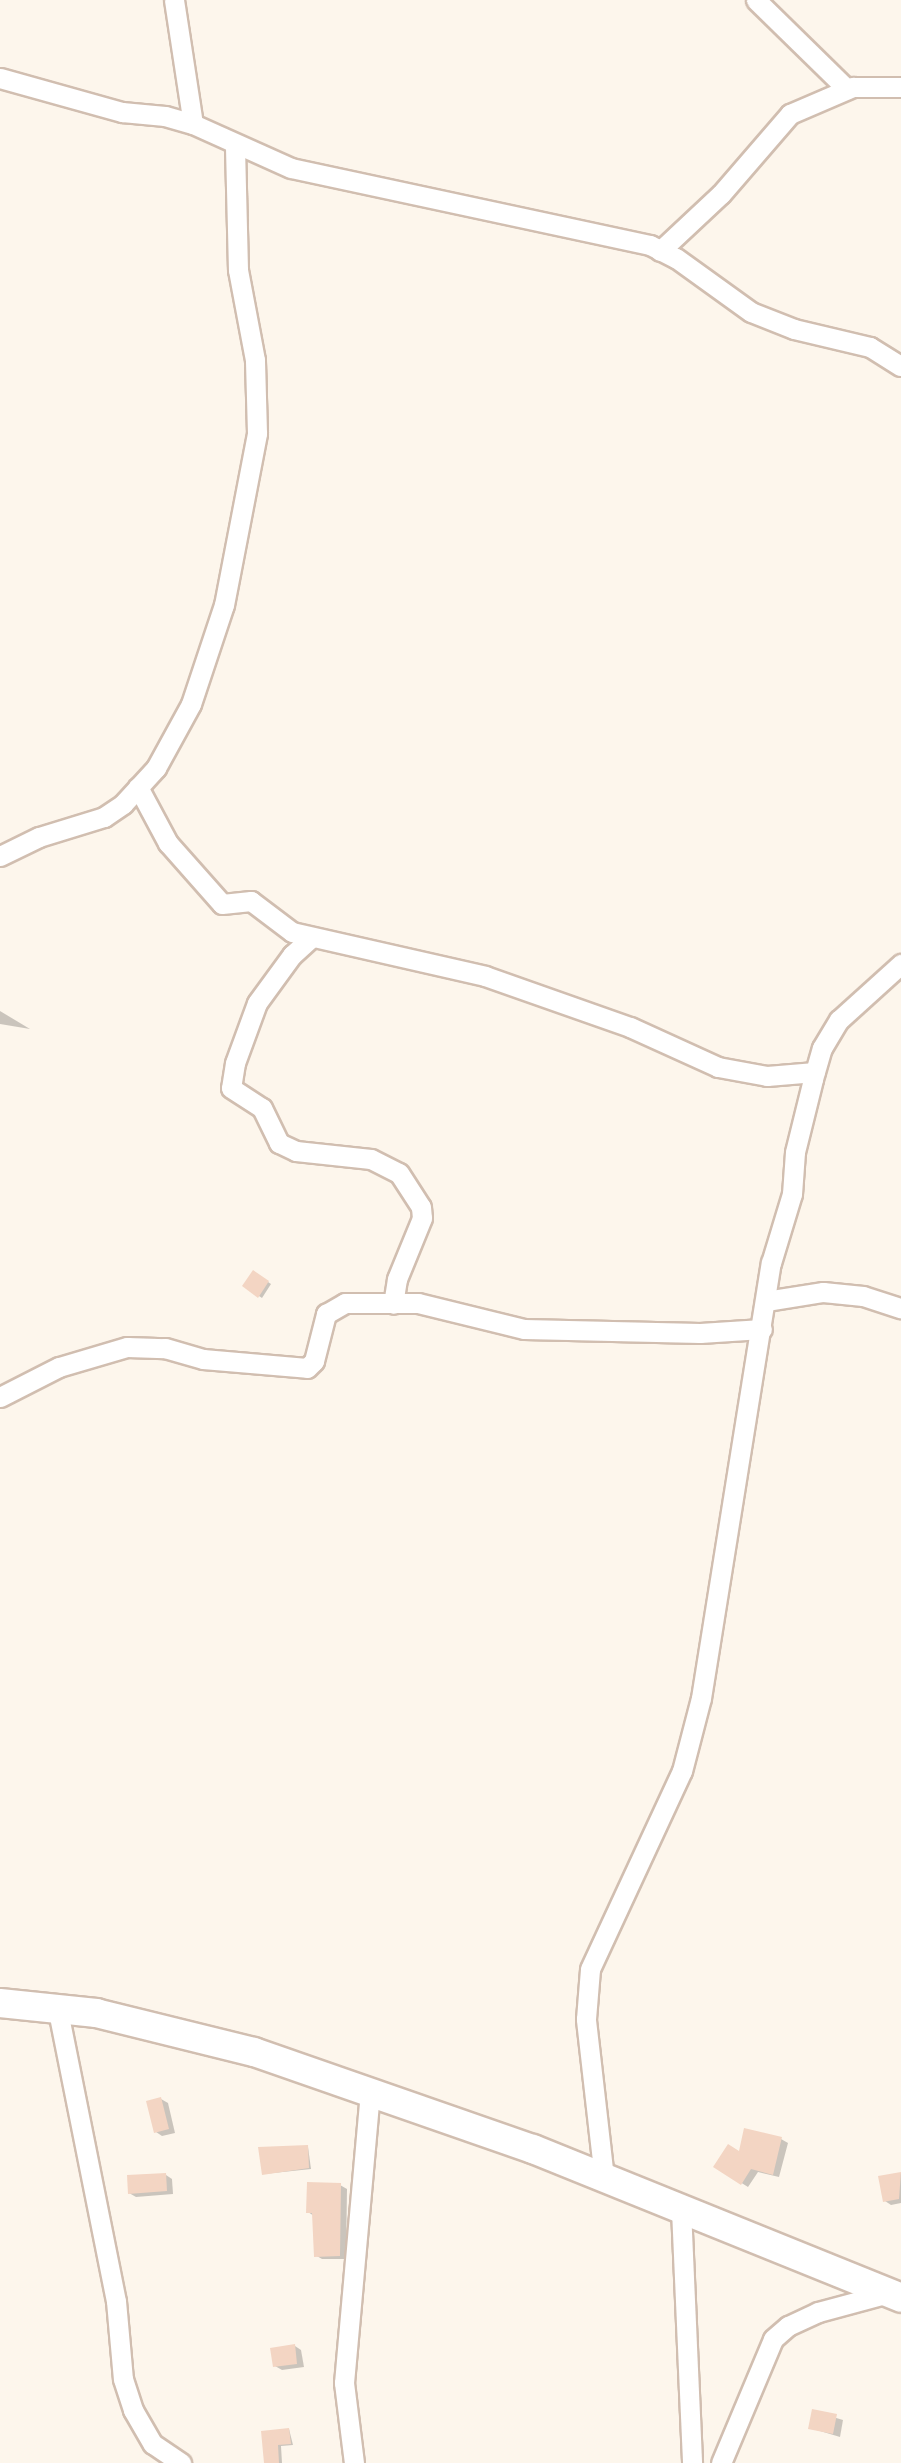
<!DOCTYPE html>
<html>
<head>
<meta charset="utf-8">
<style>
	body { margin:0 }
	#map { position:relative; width:901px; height:2463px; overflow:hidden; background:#fdf6ec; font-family:"Nunito Sans",sans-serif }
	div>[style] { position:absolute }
	.shadow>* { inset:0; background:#0003 }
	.building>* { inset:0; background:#f3d5c3 }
	.roads { filter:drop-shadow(2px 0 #d1beb0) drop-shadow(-2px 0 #d1beb0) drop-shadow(0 2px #d1beb0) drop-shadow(0 -2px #d1beb0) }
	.street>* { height:19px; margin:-9.5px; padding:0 9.5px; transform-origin:9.5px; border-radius:9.5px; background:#fff }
	.secondary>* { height:28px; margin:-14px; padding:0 14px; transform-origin:14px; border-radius:14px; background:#fff }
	span { translate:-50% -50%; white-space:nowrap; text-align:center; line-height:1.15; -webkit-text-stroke:5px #fffaf3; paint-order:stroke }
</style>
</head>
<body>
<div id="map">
	<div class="shadow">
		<div style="clip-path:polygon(0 1011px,30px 1029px,0 1024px)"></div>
		<div style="clip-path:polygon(253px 1272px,271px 1284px,262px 1298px,244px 1286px)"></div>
		<div style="clip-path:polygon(161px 2099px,168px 2103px,175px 2133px,162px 2136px,156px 2132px)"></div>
		<div style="clip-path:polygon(781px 2139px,788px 2143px,779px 2177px,758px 2172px,748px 2187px,716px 2167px)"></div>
		<div style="clip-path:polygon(308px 2147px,311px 2169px,264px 2174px)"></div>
		<div style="clip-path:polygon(901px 2173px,901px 2203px,891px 2205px,885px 2201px,880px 2177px)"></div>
		<div style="clip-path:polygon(166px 2175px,172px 2179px,173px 2194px,136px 2197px,129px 2193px)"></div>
		<div style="clip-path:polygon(340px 2185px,347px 2189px,346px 2259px,322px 2259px,315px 2255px,314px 2216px,308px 2212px)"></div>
		<div style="clip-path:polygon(295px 2346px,301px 2350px,304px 2367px,282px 2370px,275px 2366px)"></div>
		<div style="clip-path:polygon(813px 2411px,843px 2420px,840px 2437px,810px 2428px)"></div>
		<div style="clip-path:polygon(289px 2429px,293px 2445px,281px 2446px,282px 2463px,266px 2463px,263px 2432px)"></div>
	</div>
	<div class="building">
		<div style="clip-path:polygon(253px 1270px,269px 1281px,258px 1298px,242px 1286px)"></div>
		<div style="clip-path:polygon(161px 2097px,169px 2129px,154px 2133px,146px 2101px)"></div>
		<div style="clip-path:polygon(744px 2128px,782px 2137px,773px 2175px,751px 2169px,741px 2185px,713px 2167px,728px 2144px,739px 2151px)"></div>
		<div style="clip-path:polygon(308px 2145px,309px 2168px,262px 2175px,258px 2147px)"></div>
		<div style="clip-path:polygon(901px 2172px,899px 2199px,883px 2202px,878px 2176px)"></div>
		<div style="clip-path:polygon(166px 2173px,167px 2191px,128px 2194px,127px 2175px)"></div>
		<div style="clip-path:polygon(307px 2182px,341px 2183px,340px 2256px,314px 2257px,312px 2213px,306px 2213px)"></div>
		<div style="clip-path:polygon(295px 2344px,297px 2364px,273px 2367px,270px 2348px)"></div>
		<div style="clip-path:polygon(812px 2409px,837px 2414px,833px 2434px,808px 2429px)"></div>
		<div style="clip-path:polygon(289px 2428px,291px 2444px,278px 2445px,279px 2463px,264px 2463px,261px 2431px)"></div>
	</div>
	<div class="roads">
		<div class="street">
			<div style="left:174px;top:0;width:125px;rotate:81.3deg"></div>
			<div style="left:756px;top:0;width:127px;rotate:44.4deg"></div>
			<div style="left:0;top:78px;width:127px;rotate:15.6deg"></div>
			<div style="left:122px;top:112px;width:43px;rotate:5.3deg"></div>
			<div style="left:165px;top:116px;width:29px;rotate:16deg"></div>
			<div style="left:193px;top:124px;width:107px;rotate:24.2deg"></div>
			<div style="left:291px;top:168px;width:367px;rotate:12.1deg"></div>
			<div style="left:650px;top:245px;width:29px;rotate:27deg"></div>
			<div style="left:676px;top:258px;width:92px;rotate:35.8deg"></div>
			<div style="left:751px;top:312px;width:46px;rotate:21.6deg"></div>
			<div style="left:794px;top:329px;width:78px;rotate:13.3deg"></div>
			<div style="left:870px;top:347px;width:36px;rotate:32deg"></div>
			<div style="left:660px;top:251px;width:83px;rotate:-43.1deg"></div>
			<div style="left:721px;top:194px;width:106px;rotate:-49.2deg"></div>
			<div style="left:790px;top:114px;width:69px;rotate:-23.2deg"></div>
			<div style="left:853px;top:87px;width:48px"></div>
			<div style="left:138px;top:787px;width:64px;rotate:61.8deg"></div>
			<div style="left:168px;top:843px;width:81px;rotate:48.5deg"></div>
			<div style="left:222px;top:904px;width:29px;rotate:-6deg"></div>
			<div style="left:251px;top:901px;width:51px;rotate:37.1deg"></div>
			<div style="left:292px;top:932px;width:198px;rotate:12.8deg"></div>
			<div style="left:485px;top:976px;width:154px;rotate:19.4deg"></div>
			<div style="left:630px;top:1027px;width:97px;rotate:24.4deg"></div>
			<div style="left:718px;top:1067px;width:50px;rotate:10.4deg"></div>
			<div style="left:767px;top:1076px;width:48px;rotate:-4.8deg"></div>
			<div style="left:0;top:856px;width:43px;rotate:-26deg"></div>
			<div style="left:39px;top:837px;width:68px;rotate:-17.1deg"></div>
			<div style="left:104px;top:817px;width:23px;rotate:-34deg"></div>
			<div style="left:123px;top:804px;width:49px;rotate:-47.5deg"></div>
			<div style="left:156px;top:768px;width:73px;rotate:-61.3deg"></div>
			<div style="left:191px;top:704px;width:104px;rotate:-71.6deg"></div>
			<div style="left:224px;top:605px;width:175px;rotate:-79.1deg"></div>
			<div style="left:257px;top:433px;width:73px;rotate:-91.6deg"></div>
			<div style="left:255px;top:360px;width:92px;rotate:-100.7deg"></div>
			<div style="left:238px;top:270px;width:124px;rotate:-91.4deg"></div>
			<div style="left:312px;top:937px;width:27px;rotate:138deg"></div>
			<div style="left:292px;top:955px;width:59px;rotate:126.1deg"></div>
			<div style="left:257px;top:1003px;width:64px;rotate:110.1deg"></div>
			<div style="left:235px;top:1063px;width:25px;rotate:99deg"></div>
			<div style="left:231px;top:1088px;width:37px;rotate:33deg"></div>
			<div style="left:262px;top:1108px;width:39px;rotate:64deg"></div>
			<div style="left:279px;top:1143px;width:19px;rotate:25deg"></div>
			<div style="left:296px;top:1151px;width:75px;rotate:6.1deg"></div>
			<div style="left:371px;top:1159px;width:31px;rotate:27deg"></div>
			<div style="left:399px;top:1173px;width:40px;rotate:57.1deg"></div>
			<div style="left:421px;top:1207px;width:11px;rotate:85deg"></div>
			<div style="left:422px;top:1218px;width:66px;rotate:112.3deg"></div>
			<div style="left:397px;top:1279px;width:25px;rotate:99deg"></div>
			<div style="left:766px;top:1301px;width:58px;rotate:-9deg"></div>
			<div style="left:823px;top:1292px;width:40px;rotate:5.7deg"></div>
			<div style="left:863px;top:1296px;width:40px;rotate:18deg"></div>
			<div style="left:0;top:1397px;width:66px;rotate:-27deg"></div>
			<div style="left:59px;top:1367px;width:71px;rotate:-16.4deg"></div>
			<div style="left:127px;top:1347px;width:38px;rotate:2deg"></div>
			<div style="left:165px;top:1348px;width:40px;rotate:16deg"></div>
			<div style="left:203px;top:1359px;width:104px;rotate:4.9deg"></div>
			<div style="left:307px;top:1368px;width:10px;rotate:-45deg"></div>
			<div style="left:314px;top:1361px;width:49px;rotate:-75.7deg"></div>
			<div style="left:326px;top:1314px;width:22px;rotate:-30deg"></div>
			<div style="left:345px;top:1303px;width:73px"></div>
			<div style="left:418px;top:1303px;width:109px;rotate:13.8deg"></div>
			<div style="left:524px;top:1329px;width:176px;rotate:1.3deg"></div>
			<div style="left:700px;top:1333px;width:62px;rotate:-3.7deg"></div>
			<div style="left:58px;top:2011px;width:296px;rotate:78.7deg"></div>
			<div style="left:116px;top:2301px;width:78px;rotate:84.9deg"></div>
			<div style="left:123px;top:2379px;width:33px;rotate:72deg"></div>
			<div style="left:133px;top:2410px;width:39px;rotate:60deg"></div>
			<div style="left:153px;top:2444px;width:34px;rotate:34deg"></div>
			<div style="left:604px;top:2178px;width:160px;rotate:-96.5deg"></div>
			<div style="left:586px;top:2019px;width:50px;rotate:-85.4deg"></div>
			<div style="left:590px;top:1969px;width:218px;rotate:-65.1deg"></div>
			<div style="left:682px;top:1771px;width:75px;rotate:-75.4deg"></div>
			<div style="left:701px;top:1698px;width:441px;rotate:-80.9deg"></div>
			<div style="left:771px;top:1263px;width:72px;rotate:-73.1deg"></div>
			<div style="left:792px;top:1194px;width:42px;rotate:-85.9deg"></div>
			<div style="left:795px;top:1152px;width:75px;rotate:-76.1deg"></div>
			<div style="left:813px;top:1079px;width:32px;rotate:-74deg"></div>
			<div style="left:822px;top:1048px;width:33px;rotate:-59deg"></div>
			<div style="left:839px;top:1020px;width:84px;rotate:-42.1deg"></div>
			<div style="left:681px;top:2209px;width:254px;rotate:87.5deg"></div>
			<div style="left:354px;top:2463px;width:81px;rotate:-97.1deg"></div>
			<div style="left:344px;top:2383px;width:292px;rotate:-84.9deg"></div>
			<div style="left:721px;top:2463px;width:134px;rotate:-67.2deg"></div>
			<div style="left:773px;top:2339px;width:20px;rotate:-41deg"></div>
			<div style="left:788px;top:2326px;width:33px;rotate:-25deg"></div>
			<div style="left:818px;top:2312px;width:73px;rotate:-15deg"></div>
		</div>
		<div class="secondary">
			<div style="left:0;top:2003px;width:97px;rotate:5.9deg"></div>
			<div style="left:96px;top:2013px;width:163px;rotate:13.9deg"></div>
			<div style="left:254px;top:2052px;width:295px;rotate:19.2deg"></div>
			<div style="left:533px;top:2149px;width:397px;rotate:22deg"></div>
		</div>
	</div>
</div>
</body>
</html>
